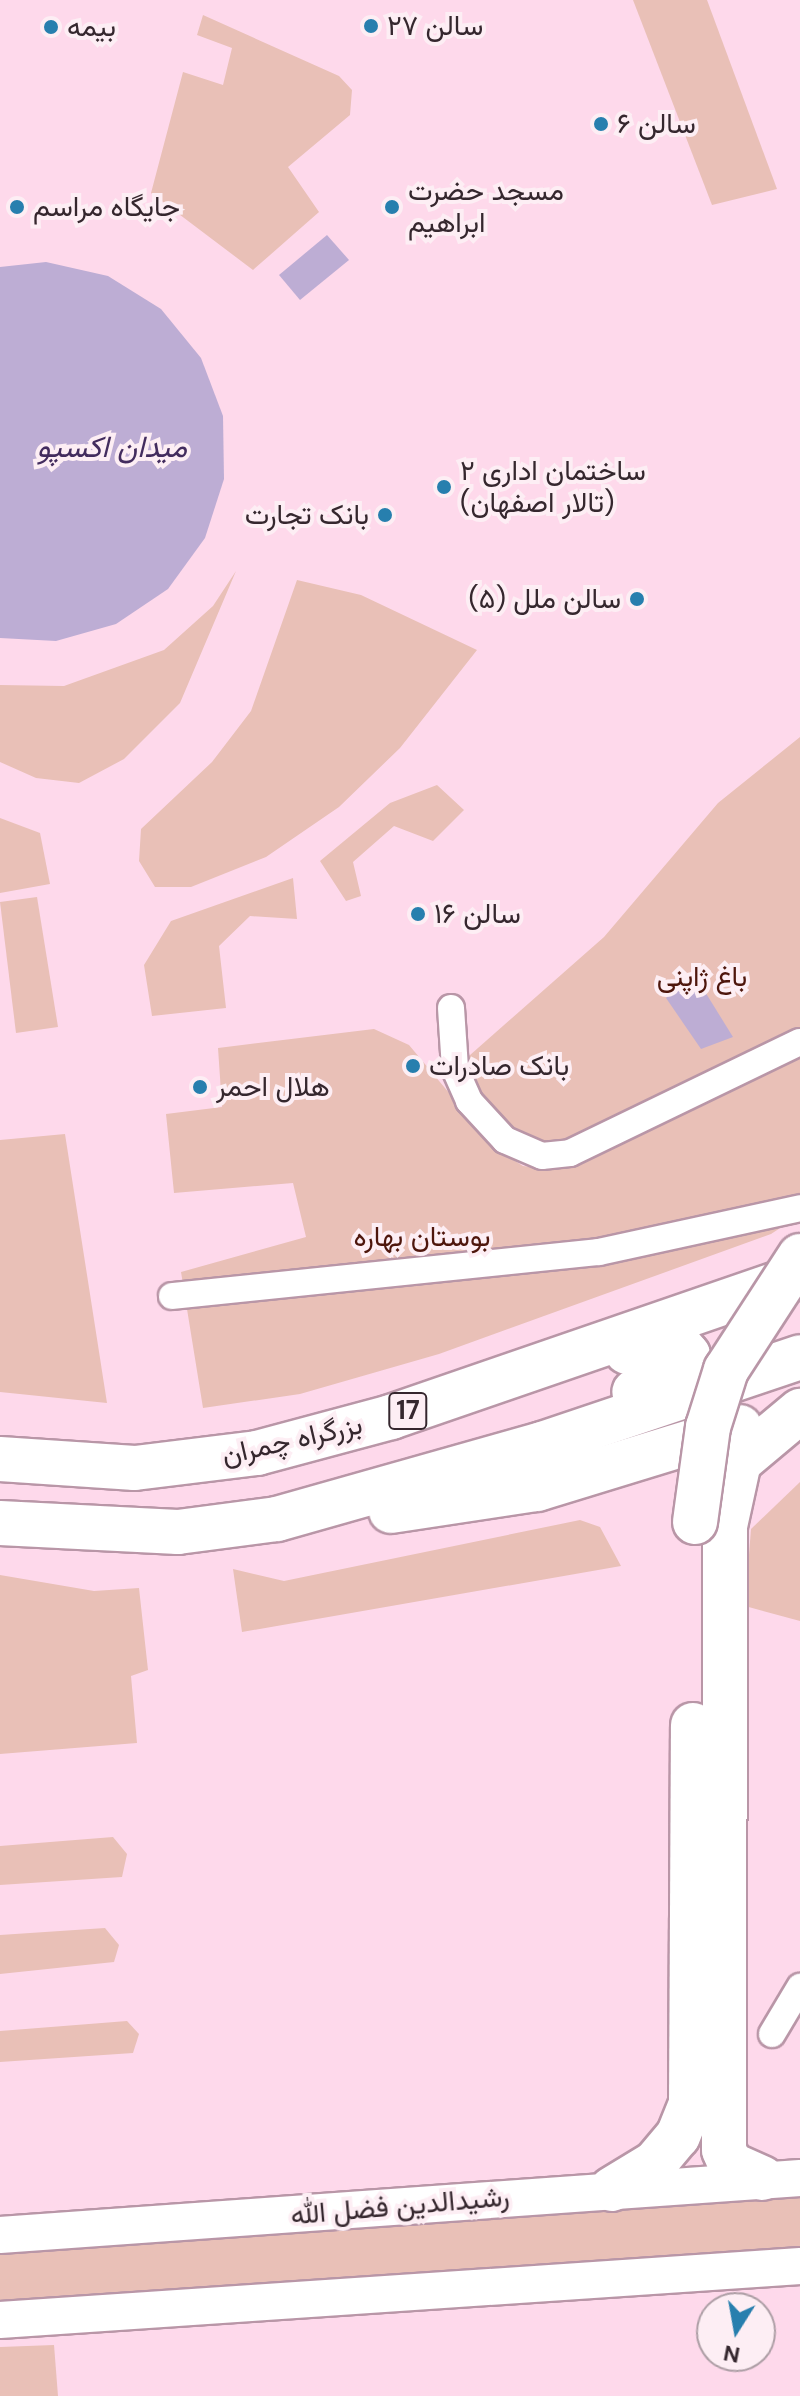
<!DOCTYPE html>
<html>
<head>
<meta charset="utf-8">
<style>
	body { margin:0 }
	#map { position:relative; width:800px; height:2396px; overflow:hidden; background:#fed9eb; font-family:"DM Sans",Vazirmatn,sans-serif }
	div>[style] { position:absolute }
	.green>* { inset:0; background:#e9c0b7 }
	.water>* { inset:0; background:#bdadd4 }
	.roads { filter:drop-shadow(2px 0 #b996a7) drop-shadow(-2px 0 #b996a7) drop-shadow(0 2px #b996a7) drop-shadow(0 -2px #b996a7) }
	.street>* { height:26px; margin:-13px; padding:0 13px; transform-origin:13px; border-radius:13px; background:#fff }
	.secondary>* { height:36px; margin:-18px; padding:0 18px; transform-origin:18px; border-radius:18px; background:#fff }
	.highway>* { height:44px; margin:-22px; padding:0 22px; transform-origin:22px; border-radius:22px; background:#fff }
	.bridges { filter:drop-shadow(2px 0 #b996a7) drop-shadow(-2px 0 #b996a7) drop-shadow(0 2px #b996a7) drop-shadow(0 -2px #b996a7) }
	.highway-bridge>* { height:44px; margin:-22px; padding:0 22px; transform-origin:22px; border-radius:22px; background:#fff }
	.dots>* { width:22px; height:22px; translate:-50% -50%; box-sizing:border-box; border:4px solid #fdeef4; border-radius:50% }
	span { translate:-50% -50%; white-space:nowrap; text-align:center; line-height:1.15; -webkit-text-stroke:8px #fdeef4; paint-order:stroke }
	.shield-label span { padding:2px 6px; background:#fdeef4; border:2px solid; border-radius:6px; -webkit-text-stroke-width:0 }
	.shield-label { font-size:26px; color:#35272e; font-weight:700 }
	.poi-label { font-size:28px; color:#35272e }
	.left { translate:0 -50%; text-align:left }
	.right { translate:-100% -50%; text-align:right }
	.park-label { font-size:28px; color:#4e160c }
	.street-label { font-size:28px; color:#35272e }
	.water-label { font-size:30px; color:#432c5e; font-style:italic }
	.north { position:absolute; left:696px; top:2292px; width:80px; height:80px; box-sizing:border-box; background:#fdeef4; border:2px solid #ad9ea5; border-radius:50%; rotate:191deg; font-size:22px; font-weight:700; line-height:32px; text-align:center; color:#35272e }
	.north::after { content:''; display:block; margin:auto; width:28px; height:36px; background:#277fae; clip-path:polygon(50% 0,100% 100%,50% 72%,0 100%) }
</style>
</head>
<body>
<div id="map">
	<div class="green">
		<div style="clip-path:polygon(633px 0,707px 0,777px 189px,712px 205px)"></div>
		<div style="clip-path:polygon(203px 15px,339px 76px,352px 90px,350px 115px,288px 167px,319px 212px,253px 270px,151px 193px,183px 72px,223px 85px,232px 48px,197px 35px)"></div>
		<div style="clip-path:polygon(236px 571px,180px 703px,124px 759px,79px 783px,36px 778px,0 762px,0 685px,64px 686px,164px 650px,213px 606px)"></div>
		<div style="clip-path:polygon(297px 580px,361px 595px,477px 650px,400px 748px,339px 807px,266px 857px,191px 887px,155px 887px,139px 861px,141px 829px,212px 762px,251px 711px)"></div>
		<div style="clip-path:polygon(800px 737px,800px 1030px,544px 1151px,499px 1131px,461px 1063px,604px 937px,718px 803px)"></div>
		<div style="clip-path:polygon(437px 785px,464px 810px,433px 841px,394px 826px,353px 862px,361px 896px,346px 901px,320px 861px,390px 803px)"></div>
		<div style="clip-path:polygon(0 818px,40px 833px,50px 884px,0 893px)"></div>
		<div style="clip-path:polygon(293px 878px,297px 919px,250px 916px,219px 946px,226px 1008px,152px 1016px,144px 965px,171px 921px)"></div>
		<div style="clip-path:polygon(37px 897px,58px 1027px,16px 1033px,0 902px)"></div>
		<div style="clip-path:polygon(374px 1029px,409px 1045px,496px 1149px,523px 1166px,548px 1169px,569px 1166px,800px 1055px,800px 1215px,771px 1234px,439px 1354px,300px 1394px,203px 1408px,181px 1272px,306px 1237px,293px 1183px,174px 1193px,166px 1114px,222px 1107px,218px 1048px)"></div>
		<div style="clip-path:polygon(65px 1134px,107px 1403px,0 1392px,0 1140px)"></div>
		<div style="clip-path:polygon(800px 1482px,800px 1621px,745px 1606px,751px 1529px)"></div>
		<div style="clip-path:polygon(580px 1520px,600px 1527px,621px 1566px,242px 1632px,233px 1569px,284px 1581px)"></div>
		<div style="clip-path:polygon(0 1575px,94px 1591px,139px 1588px,148px 1670px,131px 1676px,137px 1743px,0 1754px)"></div>
		<div style="clip-path:polygon(113px 1837px,127px 1854px,122px 1877px,0 1885px,0 1846px)"></div>
		<div style="clip-path:polygon(105px 1928px,119px 1945px,114px 1962px,0 1974px,0 1935px)"></div>
		<div style="clip-path:polygon(127px 2021px,139px 2034px,133px 2053px,0 2062px,0 2031px)"></div>
		<div style="clip-path:polygon(800px 2191px,800px 2260px,0 2314px,0 2242px)"></div>
		<div style="clip-path:polygon(54px 2345px,58px 2396px,0 2396px,0 2347px)"></div>
	</div>
	<div class="water">
		<div style="clip-path:polygon(327px 235px,349px 260px,300px 300px,279px 275px)"></div>
		<div style="clip-path:polygon(46px 262px,108px 276px,161px 309px,201px 358px,223px 416px,224px 479px,205px 538px,168px 589px,116px 624px,56px 641px,0 638px,0 267px)"></div>
		<div style="clip-path:polygon(694px 974px,733px 1037px,701px 1049px,666px 998px)"></div>
	</div>
	<div class="roads">
		<div class="street">
			<div style="left:451px;top:1008px;width:61px;rotate:86.2deg"></div>
			<div style="left:455px;top:1069px;width:35px;rotate:66deg"></div>
			<div style="left:469px;top:1101px;width:53px;rotate:47.3deg"></div>
			<div style="left:505px;top:1140px;width:40px;rotate:23.4deg"></div>
			<div style="left:542px;top:1156px;width:28px;rotate:-6deg"></div>
			<div style="left:570px;top:1153px;width:255px;rotate:-25.8deg"></div>
			<div style="left:172px;top:1296px;width:429px;rotate:-5.9deg"></div>
			<div style="left:599px;top:1252px;width:206px;rotate:-12.3deg"></div>
			<div style="left:772px;top:2034px;width:55px;rotate:-59.2deg"></div>
		</div>
		<div class="secondary">
			<div style="left:0;top:2235px;width:802px;rotate:-4.08deg"></div>
			<div style="left:0;top:2320px;width:802px;rotate:-3.86deg"></div>
		</div>
		<div class="highway">
			<div style="left:627px;top:1352px;width:50px;rotate:-12.7deg"></div>
			<div style="left:676px;top:1341px;width:18px;rotate:49deg"></div>
			<div style="left:688px;top:1355px;width:24px;rotate:123deg"></div>
			<div style="left:675px;top:1375px;width:44px;rotate:157.5deg"></div>
			<div style="left:0;top:1459px;width:135px;rotate:3.8deg"></div>
			<div style="left:135px;top:1468px;width:123px;rotate:-7deg"></div>
			<div style="left:257px;top:1453px;width:139px;rotate:-15deg"></div>
			<div style="left:391px;top:1417px;width:433px;rotate:-19deg"></div>
			<div style="left:391px;top:1511px;width:148px;rotate:-8.6deg"></div>
			<div style="left:537px;top:1489px;width:212px;rotate:-17deg"></div>
			<div style="left:0;top:1523px;width:178px;rotate:2.9deg"></div>
			<div style="left:178px;top:1532px;width:100px;rotate:-7.5deg"></div>
			<div style="left:277px;top:1519px;width:275px;rotate:-15.8deg"></div>
			<div style="left:542px;top:1444px;width:272px;rotate:-18.6deg"></div>
			<div style="left:762px;top:2178px;width:35px;rotate:-156deg"></div>
			<div style="left:730px;top:2164px;width:15px;rotate:-113deg"></div>
			<div style="left:724px;top:2150px;width:624px;rotate:-89.91deg"></div>
			<div style="left:725px;top:1526px;width:66px;rotate:-77.7deg"></div>
			<div style="left:739px;top:1462px;width:80px;rotate:-39.9deg"></div>
			<div style="left:612px;top:2189px;width:50px;rotate:-31.2deg"></div>
			<div style="left:655px;top:2163px;width:35px;rotate:-50deg"></div>
			<div style="left:678px;top:2136px;width:35px;rotate:-68deg"></div>
			<div style="left:691px;top:2103px;width:378px;rotate:-89.7deg"></div>
		</div>
	</div>
	<div class="bridges">
		<div class="highway-bridge">
			<div style="left:695px;top:1522px;width:96px;rotate:-82.2deg"></div>
			<div style="left:708px;top:1427px;width:60px;rotate:-72.5deg"></div>
			<div style="left:726px;top:1370px;width:136px;rotate:-57deg"></div>
		</div>
	</div>
	<div class="dots">
		<div style="left:371px;top:26px;background:#277fae"></div>
		<div style="left:51px;top:27px;background:#277fae"></div>
		<div style="left:601px;top:124px;background:#277fae"></div>
		<div style="left:17px;top:207px;background:#277fae"></div>
		<div style="left:392px;top:207px;background:#277fae"></div>
		<div style="left:444px;top:487px;background:#277fae"></div>
		<div style="left:385px;top:515px;background:#277fae"></div>
		<div style="left:637px;top:599px;background:#277fae"></div>
		<div style="left:418px;top:914px;background:#277fae"></div>
		<div style="left:413px;top:1066px;background:#277fae"></div>
		<div style="left:200px;top:1087px;background:#277fae"></div>
	</div>
	<div class="shield-label">
		<span style="left:408px;top:1411px">17</span>
	</div>
	<div class="poi-label">
		<span class="left" style="left:387px;top:26px">سالن ۲۷</span>
		<span class="left" style="left:67px;top:27px">بیمه</span>
		<span class="left" style="left:617px;top:124px">سالن ۶</span>
		<span class="left" style="left:408px;top:207px">مسجد حضرت<br>ابراهیم</span>
		<span class="left" style="left:33px;top:207px">جایگاه مراسم</span>
		<span class="left" style="left:460px;top:487px">ساختمان اداری ۲<br>(تالار اصفهان)</span>
		<span class="right" style="left:369px;top:515px">بانک تجارت</span>
		<span class="right" style="left:621px;top:599px">(۵) سالن ملل</span>
		<span class="left" style="left:434px;top:914px">سالن ۱۶</span>
		<span class="left" style="left:429px;top:1066px">بانک صادرات</span>
		<span class="left" style="left:216px;top:1087px">هلال احمر</span>
	</div>
	<div class="park-label">
		<span style="left:702px;top:977px">باغ ژاپنی</span>
		<span style="left:422px;top:1237px">بوستان بهاره</span>
	</div>
	<div class="street-label">
		<span style="left:292px;top:1440px;rotate:-13deg">بزرگراه چمران</span>
		<span style="left:400px;top:2206px;rotate:-5deg">رشیدالدین فضل الله</span>
	</div>
	<div class="water-label">
		<span style="left:112px;top:447px">میدان اکسپو</span>
	</div>
	<div class="north">N</div>
</div>
</body>
</html>
